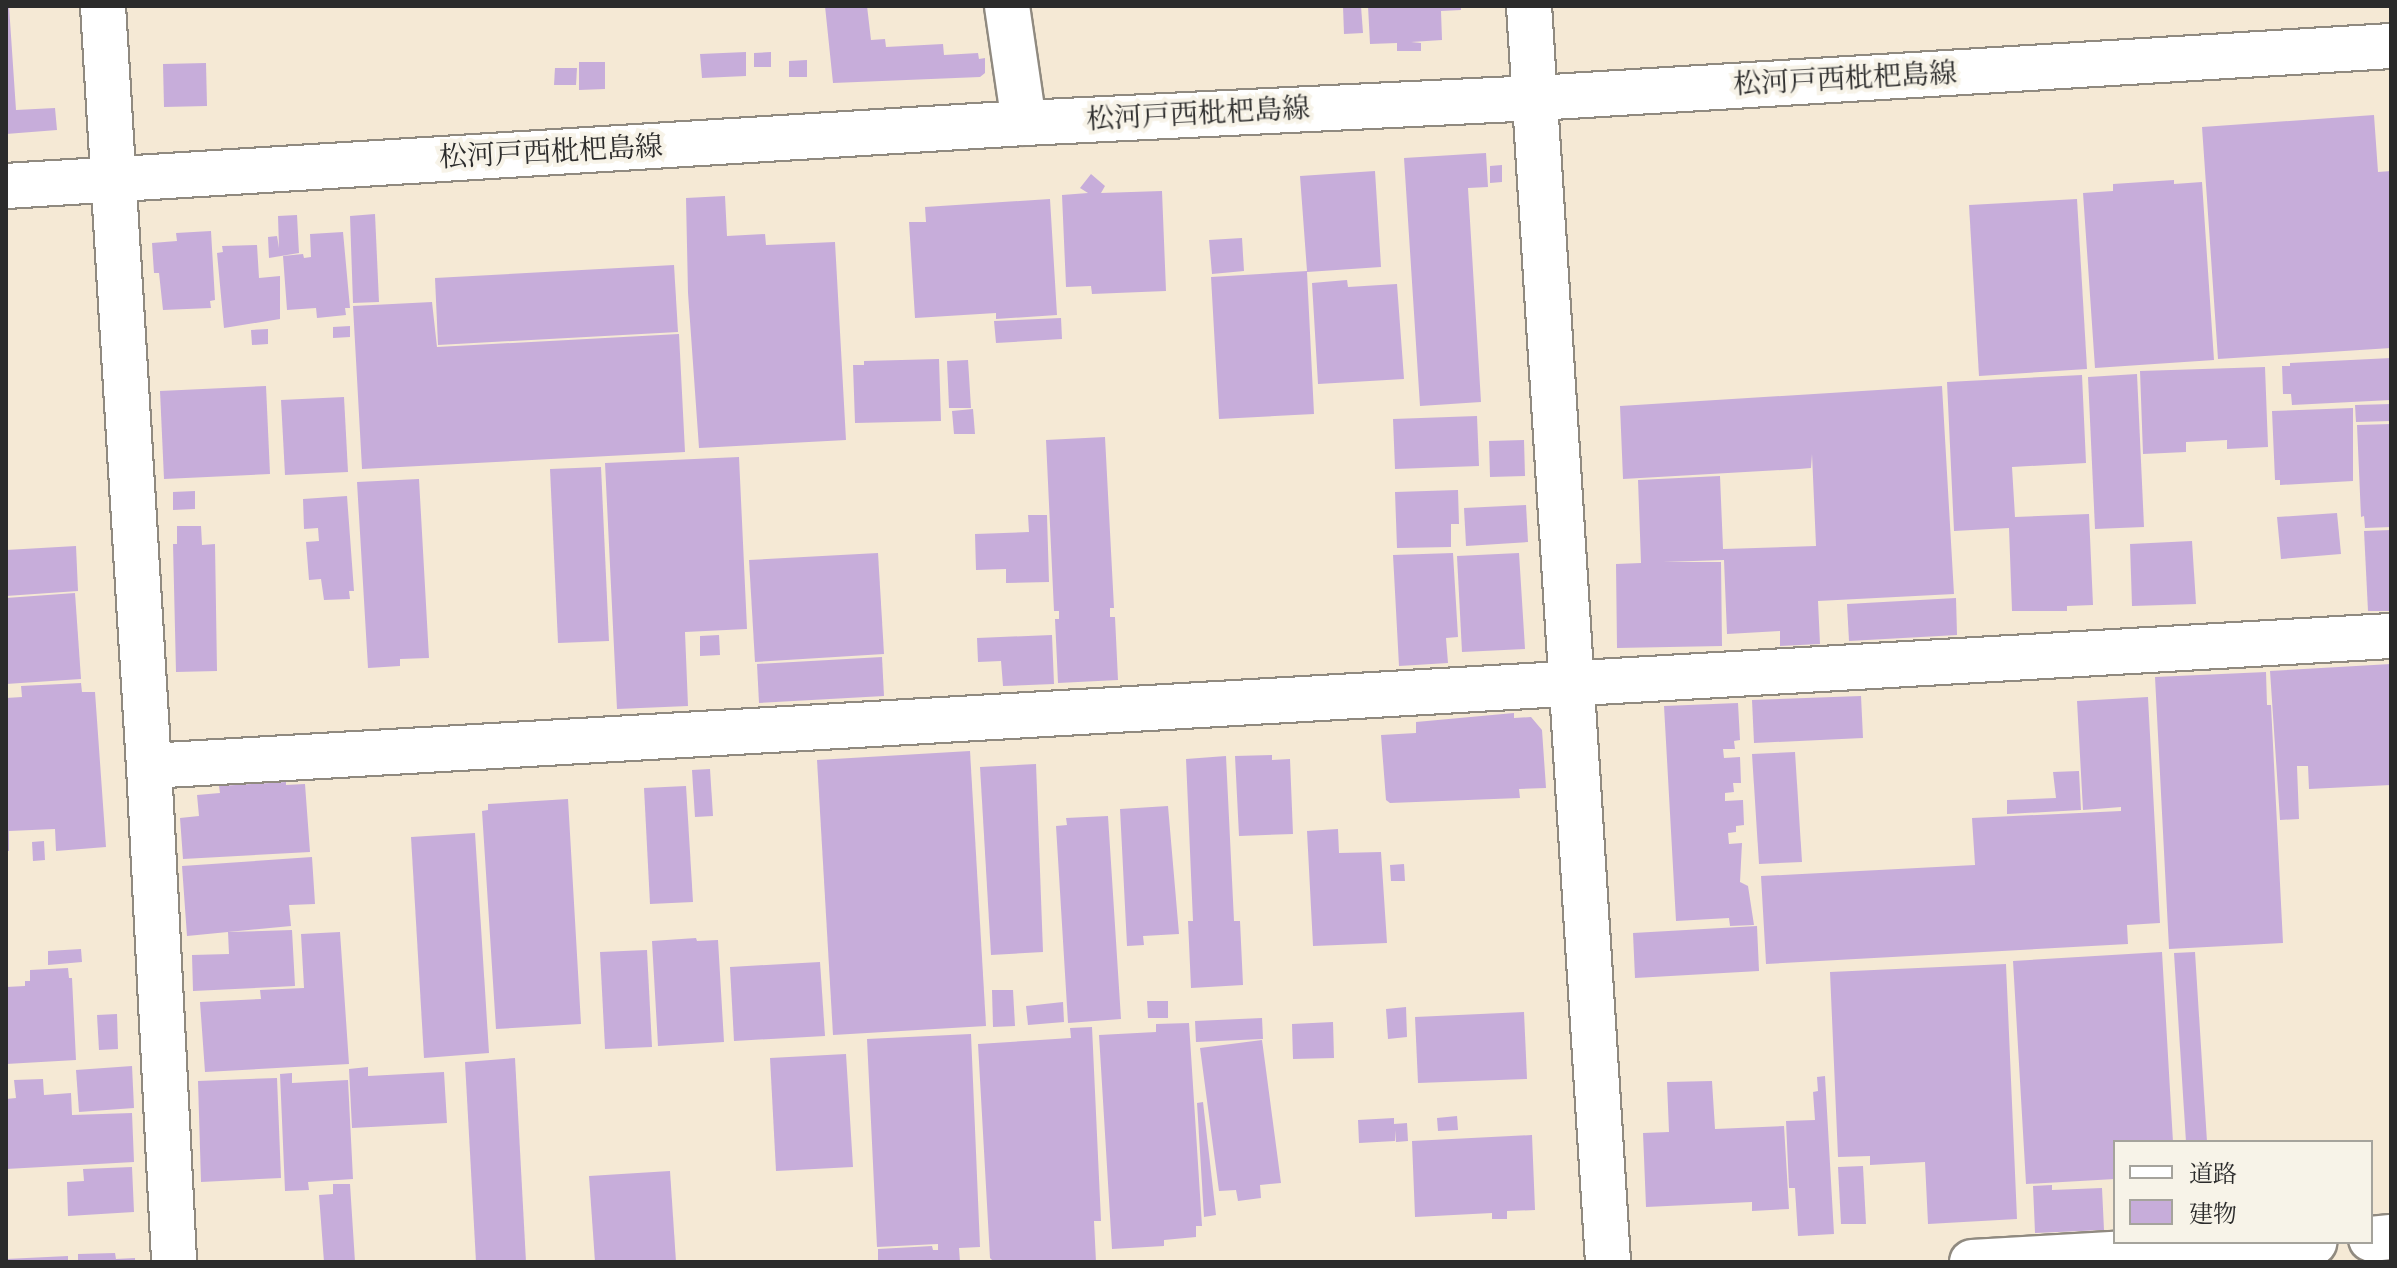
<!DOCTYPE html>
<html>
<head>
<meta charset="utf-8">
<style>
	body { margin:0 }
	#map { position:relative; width:2397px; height:1268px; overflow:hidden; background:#f5e9d5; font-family:Alegreya,"Noto Serif JP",serif }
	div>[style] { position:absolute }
	.building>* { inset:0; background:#c7adda }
	.roads { filter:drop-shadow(2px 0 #908a80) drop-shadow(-2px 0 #908a80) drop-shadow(0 2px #908a80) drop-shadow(0 -2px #908a80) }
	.street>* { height:44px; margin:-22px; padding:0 22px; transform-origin:22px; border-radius:22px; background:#fff }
	.secondary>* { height:44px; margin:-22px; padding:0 22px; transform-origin:22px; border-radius:22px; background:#fff }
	span { translate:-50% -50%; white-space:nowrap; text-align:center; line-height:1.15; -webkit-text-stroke:8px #f7f3e8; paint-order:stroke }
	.street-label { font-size:28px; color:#2b2b2b }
	.frame { position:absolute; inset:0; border:8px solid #2b2b2b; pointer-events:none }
	.legend { position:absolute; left:2113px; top:1140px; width:260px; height:104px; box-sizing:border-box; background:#f7f3e8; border:2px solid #a5a39c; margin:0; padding:10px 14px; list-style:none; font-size:24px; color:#2b2b2b }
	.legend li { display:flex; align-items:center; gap:16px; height:40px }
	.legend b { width:40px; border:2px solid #a5a39c }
</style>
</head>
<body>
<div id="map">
	<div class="building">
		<div style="clip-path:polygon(6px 6px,9px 6px,16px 110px,55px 108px,57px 130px,6px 134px)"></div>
		<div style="clip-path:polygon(825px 6px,867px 6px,871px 40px,885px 39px,886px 47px,943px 44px,944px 55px,978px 53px,979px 59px,985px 58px,985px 73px,980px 77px,833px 83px)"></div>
		<div style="clip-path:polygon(1343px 6px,1361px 6px,1363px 33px,1344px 34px)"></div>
		<div style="clip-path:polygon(1368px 6px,1461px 6px,1461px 10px,1441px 11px,1442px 40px,1411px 42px,1421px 43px,1421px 51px,1397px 51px,1397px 43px,1370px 44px)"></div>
		<div style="clip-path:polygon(746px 52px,746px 76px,702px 78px,700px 54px)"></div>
		<div style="clip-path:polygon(771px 52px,771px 67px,754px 67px,754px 53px)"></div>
		<div style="clip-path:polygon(807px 60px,807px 77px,789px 77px,789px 61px)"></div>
		<div style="clip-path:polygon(579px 62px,605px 62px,605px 89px,579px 90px)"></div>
		<div style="clip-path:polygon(206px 63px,207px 106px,164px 107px,163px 64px)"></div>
		<div style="clip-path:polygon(555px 68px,577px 68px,576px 85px,554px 85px)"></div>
		<div style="clip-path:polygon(2374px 115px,2378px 172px,2391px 171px,2391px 348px,2218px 359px,2202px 127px)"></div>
		<div style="clip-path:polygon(1486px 153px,1488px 187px,1468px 188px,1481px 402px,1420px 406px,1404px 158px)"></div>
		<div style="clip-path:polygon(1502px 165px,1502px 182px,1490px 183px,1490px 166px)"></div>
		<div style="clip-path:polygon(1375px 171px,1381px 267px,1307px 272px,1314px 414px,1219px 419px,1211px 277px,1307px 271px,1300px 176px)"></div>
		<div style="clip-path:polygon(1091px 174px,1105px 186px,1101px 193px,1162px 191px,1166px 291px,1092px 294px,1091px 286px,1066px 287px,1062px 195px,1088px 193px,1080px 188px)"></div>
		<div style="clip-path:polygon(2174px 180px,2174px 184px,2202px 182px,2214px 360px,2095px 368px,2083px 193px,2113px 191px,2113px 184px)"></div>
		<div style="clip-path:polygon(725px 196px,727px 236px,765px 234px,766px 245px,835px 242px,846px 440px,699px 448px,688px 293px,686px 198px)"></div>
		<div style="clip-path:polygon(1050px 199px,1057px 315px,996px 319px,996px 313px,915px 318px,909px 222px,926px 222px,925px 207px)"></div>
		<div style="clip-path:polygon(2077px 199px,2087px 369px,1979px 376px,1969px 205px)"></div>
		<div style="clip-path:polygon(375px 214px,379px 302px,353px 303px,350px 216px)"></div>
		<div style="clip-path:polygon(297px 215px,299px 253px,269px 258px,268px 237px,277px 236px,279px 248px,278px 216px)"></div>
		<div style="clip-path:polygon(211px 231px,215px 300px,210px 301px,211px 308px,163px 310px,159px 273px,154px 273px,152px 243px,177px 241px,176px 233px)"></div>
		<div style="clip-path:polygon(343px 232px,350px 308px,345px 308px,346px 315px,317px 318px,316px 308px,287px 310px,283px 256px,303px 254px,304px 258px,311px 257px,310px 234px)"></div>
		<div style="clip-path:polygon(1242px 238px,1244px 271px,1212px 274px,1209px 240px)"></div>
		<div style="clip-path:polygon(257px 245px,259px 278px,280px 276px,280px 319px,224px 328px,217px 253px,223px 252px,222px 246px)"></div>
		<div style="clip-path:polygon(674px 265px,678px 332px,438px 345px,435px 278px)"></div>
		<div style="clip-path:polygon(1347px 280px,1348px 287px,1397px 284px,1404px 379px,1318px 384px,1312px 283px)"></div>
		<div style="clip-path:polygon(432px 302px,437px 347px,679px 334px,685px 452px,362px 469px,353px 306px)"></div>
		<div style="clip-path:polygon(1061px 318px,1062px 339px,996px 343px,994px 321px)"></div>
		<div style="clip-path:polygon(350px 326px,350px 337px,333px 338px,333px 327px)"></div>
		<div style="clip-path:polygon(268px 329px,268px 344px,252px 345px,251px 330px)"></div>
		<div style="clip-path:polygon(2391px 358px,2391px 400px,2292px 405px,2291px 394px,2283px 394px,2282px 366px,2290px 366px,2290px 363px)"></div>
		<div style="clip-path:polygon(939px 359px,941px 421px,855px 423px,853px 365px,864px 365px,864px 361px)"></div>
		<div style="clip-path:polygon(968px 360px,971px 408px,949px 408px,947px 361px)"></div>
		<div style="clip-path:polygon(2265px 367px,2268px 447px,2227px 449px,2227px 440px,2186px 442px,2186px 452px,2143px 454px,2140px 371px)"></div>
		<div style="clip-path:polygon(2137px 374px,2144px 527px,2095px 529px,2088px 377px)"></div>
		<div style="clip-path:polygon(2082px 375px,2086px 463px,2012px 467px,2015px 517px,2089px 514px,2093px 605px,2067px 606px,2067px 611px,2012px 611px,2009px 528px,1954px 531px,1947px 382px)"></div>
		<div style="clip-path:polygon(266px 386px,270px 474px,164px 479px,160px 391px)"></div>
		<div style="clip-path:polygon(1942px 386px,1954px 594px,1818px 601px,1820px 644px,1780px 646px,1780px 631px,1727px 634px,1724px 560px,1663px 562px,1721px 562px,1722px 646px,1617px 648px,1616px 564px,1641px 563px,1638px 480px,1720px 476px,1723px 549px,1816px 546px,1812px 454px,1811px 468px,1799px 469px,1623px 479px,1620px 406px)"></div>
		<div style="clip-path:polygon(344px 397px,348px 472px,285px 475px,281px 400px)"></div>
		<div style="clip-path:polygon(2391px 404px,2391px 421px,2356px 422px,2355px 405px)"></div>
		<div style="clip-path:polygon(2353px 408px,2353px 481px,2280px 485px,2280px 480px,2275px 480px,2272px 411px)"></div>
		<div style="clip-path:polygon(973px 409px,975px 434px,954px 434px,952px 411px)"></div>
		<div style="clip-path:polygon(1477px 416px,1479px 466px,1395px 469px,1393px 419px)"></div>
		<div style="clip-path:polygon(2391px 424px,2391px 527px,2365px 528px,2364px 516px,2361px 517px,2357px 425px)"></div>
		<div style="clip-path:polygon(1105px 437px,1114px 608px,1110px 608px,1110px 617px,1115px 617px,1118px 680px,1058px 683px,1055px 619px,1059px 619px,1059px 611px,1054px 611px,1046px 440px)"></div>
		<div style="clip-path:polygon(1524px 440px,1525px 476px,1490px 477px,1489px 441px)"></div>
		<div style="clip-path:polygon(739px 457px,747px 629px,685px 632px,688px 706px,617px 709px,605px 463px)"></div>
		<div style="clip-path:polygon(601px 467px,609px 641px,558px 643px,550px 469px)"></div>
		<div style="clip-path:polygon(419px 479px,429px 658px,400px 659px,400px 666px,368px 668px,357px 482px)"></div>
		<div style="clip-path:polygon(1458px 490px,1459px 524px,1451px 524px,1451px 547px,1397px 548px,1395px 492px)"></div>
		<div style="clip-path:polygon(195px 491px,195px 509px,173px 510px,173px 492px)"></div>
		<div style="clip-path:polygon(347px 496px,354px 591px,349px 591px,350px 599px,324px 600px,321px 579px,309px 580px,306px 542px,319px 541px,318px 528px,304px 529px,303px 499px)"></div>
		<div style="clip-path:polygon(1526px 505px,1528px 542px,1466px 546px,1464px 508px)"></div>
		<div style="clip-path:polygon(2337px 513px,2341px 554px,2281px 559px,2277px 517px)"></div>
		<div style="clip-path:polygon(1028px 515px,1047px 515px,1049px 582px,1006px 583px,1006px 569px,976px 570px,975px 534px,1029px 532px)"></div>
		<div style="clip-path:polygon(177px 526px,201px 526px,202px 545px,215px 544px,217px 671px,176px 672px,173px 544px,177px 544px)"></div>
		<div style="clip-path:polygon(2391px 530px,2391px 611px,2368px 611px,2364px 531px)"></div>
		<div style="clip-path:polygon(2192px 541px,2196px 604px,2132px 606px,2130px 544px)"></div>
		<div style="clip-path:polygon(76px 546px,78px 591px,6px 596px,6px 550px)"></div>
		<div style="clip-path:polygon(878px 553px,884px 654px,755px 662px,749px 560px)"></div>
		<div style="clip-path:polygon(1453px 553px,1458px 637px,1446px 638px,1448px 663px,1399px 666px,1393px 555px)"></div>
		<div style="clip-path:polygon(1519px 553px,1525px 649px,1462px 652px,1457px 556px)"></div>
		<div style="clip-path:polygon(75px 593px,81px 679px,6px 684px,6px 598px)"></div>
		<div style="clip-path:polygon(1956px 598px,1957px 635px,1849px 641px,1847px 604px)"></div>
		<div style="clip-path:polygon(719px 635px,720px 655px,700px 656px,700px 636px)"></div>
		<div style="clip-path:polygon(1052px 635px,1054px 684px,1003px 686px,1001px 661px,978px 662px,977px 638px)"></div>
		<div style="clip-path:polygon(882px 657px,884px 696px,759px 703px,757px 664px)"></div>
		<div style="clip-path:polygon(2391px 664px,2391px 785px,2309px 789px,2308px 766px,2297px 766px,2299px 819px,2280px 820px,2270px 671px)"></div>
		<div style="clip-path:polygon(2266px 672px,2267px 705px,2271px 705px,2283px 943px,2169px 949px,2155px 677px)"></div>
		<div style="clip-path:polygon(81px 683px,82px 692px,95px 692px,106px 847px,56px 851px,55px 829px,9px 831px,9px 851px,6px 851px,6px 698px,22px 697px,21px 686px)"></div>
		<div style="clip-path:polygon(1861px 696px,1863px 738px,1754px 743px,1752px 700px)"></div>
		<div style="clip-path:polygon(2148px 697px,2160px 923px,2127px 925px,2128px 944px,1766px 964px,1761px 876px,1975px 865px,1972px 818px,2121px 811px,2121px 807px,2083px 810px,2077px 701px)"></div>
		<div style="clip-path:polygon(1738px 703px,1740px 740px,1734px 741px,1735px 749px,1723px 749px,1724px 758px,1740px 757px,1741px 783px,1733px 783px,1734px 792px,1725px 793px,1725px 801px,1743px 800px,1744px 825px,1736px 826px,1736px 832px,1728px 833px,1729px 844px,1742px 843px,1740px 882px,1748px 886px,1754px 925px,1730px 926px,1729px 918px,1676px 921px,1664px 706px)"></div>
		<div style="clip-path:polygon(1514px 713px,1514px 718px,1531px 717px,1542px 730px,1546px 788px,1519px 789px,1520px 798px,1390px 803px,1386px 800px,1381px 735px,1416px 733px,1416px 722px)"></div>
		<div style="clip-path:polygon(970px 751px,986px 1026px,833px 1035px,817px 760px)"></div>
		<div style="clip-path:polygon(1795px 752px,1802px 862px,1759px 864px,1752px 754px)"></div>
		<div style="clip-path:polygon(1272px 755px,1272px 760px,1290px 759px,1293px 834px,1239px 836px,1235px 756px)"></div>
		<div style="clip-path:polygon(1226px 756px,1234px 921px,1240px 921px,1243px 985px,1191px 988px,1188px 921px,1193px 921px,1186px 759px)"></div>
		<div style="clip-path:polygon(1036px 764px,1043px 952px,991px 955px,980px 767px)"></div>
		<div style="clip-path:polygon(710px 769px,713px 816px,695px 817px,692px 770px)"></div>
		<div style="clip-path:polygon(2079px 771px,2081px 810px,2007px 814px,2007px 800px,2056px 798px,2053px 772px)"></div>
		<div style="clip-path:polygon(286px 782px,286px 785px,305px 784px,310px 852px,183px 859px,180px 818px,199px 816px,197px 795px,220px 793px,219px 786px)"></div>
		<div style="clip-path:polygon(686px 786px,693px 902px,650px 904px,644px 788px)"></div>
		<div style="clip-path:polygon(568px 799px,581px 1024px,496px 1029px,482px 811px,488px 810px,488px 804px)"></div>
		<div style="clip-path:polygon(1168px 806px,1179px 934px,1143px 936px,1144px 945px,1127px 946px,1120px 809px)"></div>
		<div style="clip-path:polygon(1108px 816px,1121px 1019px,1068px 1023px,1056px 826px,1067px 825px,1066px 818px)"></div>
		<div style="clip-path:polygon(1338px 829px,1339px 853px,1381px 852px,1387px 943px,1313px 946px,1307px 831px)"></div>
		<div style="clip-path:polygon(475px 833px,489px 1053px,424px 1058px,411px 837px)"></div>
		<div style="clip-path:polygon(44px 841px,45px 860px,33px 861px,32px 842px)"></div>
		<div style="clip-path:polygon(312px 857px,315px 904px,289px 905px,291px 926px,187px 936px,182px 866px)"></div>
		<div style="clip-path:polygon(1404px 864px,1405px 881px,1391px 881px,1390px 865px)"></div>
		<div style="clip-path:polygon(1757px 926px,1759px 971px,1635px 978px,1633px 933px)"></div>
		<div style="clip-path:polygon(292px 930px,295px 986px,193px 991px,192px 955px,229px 954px,228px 932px)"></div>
		<div style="clip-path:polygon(340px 932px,349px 1064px,205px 1072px,200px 1002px,261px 999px,260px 990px,304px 988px,301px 934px)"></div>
		<div style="clip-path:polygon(696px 938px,697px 941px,718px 940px,724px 1042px,658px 1046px,652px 941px)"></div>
		<div style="clip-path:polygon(81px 949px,82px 962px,48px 965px,48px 951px)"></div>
		<div style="clip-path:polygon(647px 950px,652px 1047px,605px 1049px,600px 952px)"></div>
		<div style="clip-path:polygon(2162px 952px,2173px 1142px,2115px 1142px,2115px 1179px,2026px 1184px,2013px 961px)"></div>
		<div style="clip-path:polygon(2195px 952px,2207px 1142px,2186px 1142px,2174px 953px)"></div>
		<div style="clip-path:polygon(820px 962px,825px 1036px,734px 1041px,730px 967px)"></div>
		<div style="clip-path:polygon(2006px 964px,2017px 1219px,1928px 1224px,1925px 1162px,1870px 1165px,1870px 1156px,1838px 1157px,1830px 972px)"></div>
		<div style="clip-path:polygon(68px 968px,69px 978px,72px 978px,76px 1060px,6px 1064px,6px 987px,25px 986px,25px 981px,30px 981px,30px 970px)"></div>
		<div style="clip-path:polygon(992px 990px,1013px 990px,1015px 1026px,993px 1027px)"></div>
		<div style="clip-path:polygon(1147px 1001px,1168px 1001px,1168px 1018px,1148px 1018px)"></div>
		<div style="clip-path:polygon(1063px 1002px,1064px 1022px,1028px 1025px,1026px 1006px)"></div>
		<div style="clip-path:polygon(1406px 1007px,1407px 1037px,1388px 1039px,1386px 1009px)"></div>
		<div style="clip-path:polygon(1524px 1012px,1527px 1079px,1418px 1083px,1415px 1017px)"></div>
		<div style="clip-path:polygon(117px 1014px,118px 1049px,99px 1050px,97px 1015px)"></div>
		<div style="clip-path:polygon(1262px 1018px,1263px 1039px,1196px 1042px,1195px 1021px)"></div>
		<div style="clip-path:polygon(1333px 1022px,1334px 1058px,1293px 1059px,1292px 1024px)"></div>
		<div style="clip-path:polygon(1189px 1023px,1202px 1226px,1196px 1226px,1196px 1237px,1164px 1240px,1164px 1246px,1112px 1249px,1099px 1035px,1156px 1032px,1156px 1024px)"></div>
		<div style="clip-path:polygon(1092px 1027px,1101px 1221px,1094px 1221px,1096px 1262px,994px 1262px,990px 1258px,978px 1044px,1071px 1038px,1070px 1028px)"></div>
		<div style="clip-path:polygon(971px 1034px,980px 1247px,959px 1248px,960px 1262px,878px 1262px,878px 1249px,932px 1246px,933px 1250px,938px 1250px,938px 1244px,877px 1247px,867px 1039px)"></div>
		<div style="clip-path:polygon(1262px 1040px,1281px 1183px,1260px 1185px,1261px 1198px,1238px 1201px,1236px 1190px,1219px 1191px,1200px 1048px)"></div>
		<div style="clip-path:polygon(846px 1054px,853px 1167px,776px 1171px,770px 1058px)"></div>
		<div style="clip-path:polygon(515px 1058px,526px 1262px,476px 1262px,465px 1062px)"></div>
		<div style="clip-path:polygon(132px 1066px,134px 1108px,79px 1112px,76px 1070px)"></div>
		<div style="clip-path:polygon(368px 1067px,368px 1076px,444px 1072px,447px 1123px,352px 1128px,349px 1069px)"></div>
		<div style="clip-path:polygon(292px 1073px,292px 1083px,348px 1080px,353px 1179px,308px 1182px,309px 1190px,285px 1191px,280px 1074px)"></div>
		<div style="clip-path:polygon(1825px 1076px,1834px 1234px,1798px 1236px,1795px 1188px,1789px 1188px,1786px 1121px,1815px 1120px,1813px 1092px,1818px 1091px,1817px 1077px)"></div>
		<div style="clip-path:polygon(277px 1078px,281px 1178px,201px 1182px,198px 1081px)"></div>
		<div style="clip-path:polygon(43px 1079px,44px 1095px,71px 1093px,72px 1115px,132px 1113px,134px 1162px,6px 1169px,6px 1099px,16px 1098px,14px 1080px)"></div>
		<div style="clip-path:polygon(1712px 1081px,1715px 1129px,1784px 1126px,1789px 1209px,1752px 1211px,1752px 1202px,1646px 1207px,1643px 1133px,1669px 1132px,1667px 1082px)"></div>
		<div style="clip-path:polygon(1203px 1102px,1216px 1215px,1204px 1217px,1197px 1103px)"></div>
		<div style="clip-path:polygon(1457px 1116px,1458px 1130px,1438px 1131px,1437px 1118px)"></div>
		<div style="clip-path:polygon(1394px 1118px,1394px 1124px,1407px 1123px,1408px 1141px,1396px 1142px,1395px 1130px,1395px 1141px,1359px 1143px,1358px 1120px)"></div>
		<div style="clip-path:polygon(1532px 1135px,1535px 1210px,1507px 1211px,1507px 1219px,1492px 1219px,1492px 1213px,1415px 1217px,1412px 1141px)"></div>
		<div style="clip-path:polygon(1863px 1166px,1866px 1224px,1841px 1224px,1838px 1167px)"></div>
		<div style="clip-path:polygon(132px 1167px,134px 1212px,68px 1216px,67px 1182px,84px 1181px,83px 1169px)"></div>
		<div style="clip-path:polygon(670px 1171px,676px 1262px,595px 1262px,589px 1176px)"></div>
		<div style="clip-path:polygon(333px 1184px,350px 1184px,355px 1262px,324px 1262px,319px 1195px,333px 1194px)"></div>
		<div style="clip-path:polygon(2052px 1185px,2052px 1190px,2102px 1188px,2104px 1230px,2035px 1233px,2033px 1186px)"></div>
		<div style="clip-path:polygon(115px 1253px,116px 1259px,135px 1258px,135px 1262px,78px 1262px,78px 1254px)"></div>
		<div style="clip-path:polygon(68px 1256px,68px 1262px,6px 1262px,6px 1259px)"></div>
	</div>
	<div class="roads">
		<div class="street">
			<div style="left:103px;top:6px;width:761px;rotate:86.54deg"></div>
			<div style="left:149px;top:766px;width:497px;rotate:87.1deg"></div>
			<div style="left:1007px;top:6px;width:118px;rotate:81.7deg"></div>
			<div style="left:1529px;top:6px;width:1258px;rotate:86.4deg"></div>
			<div style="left:149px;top:766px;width:2246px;rotate:-3.32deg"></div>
			<div style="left:2371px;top:1239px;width:20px;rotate:-6deg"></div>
			<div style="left:1972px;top:1262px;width:343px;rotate:-3.3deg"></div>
		</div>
		<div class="secondary">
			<div style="left:6px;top:186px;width:1020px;rotate:-3.54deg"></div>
			<div style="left:1024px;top:123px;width:513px;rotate:-2.8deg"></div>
			<div style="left:1536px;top:98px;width:857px;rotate:-3.48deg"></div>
		</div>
	</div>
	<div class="street-label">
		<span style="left:1845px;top:79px;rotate:-3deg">松河戸西枇杷島線</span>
		<span style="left:1198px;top:114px;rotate:-3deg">松河戸西枇杷島線</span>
		<span style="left:551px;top:152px;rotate:-3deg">松河戸西枇杷島線</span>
	</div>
	<div class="frame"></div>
	<ul class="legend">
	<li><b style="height:10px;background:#fff"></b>道路</li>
	<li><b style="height:22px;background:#c7adda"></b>建物</li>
	</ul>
</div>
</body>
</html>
